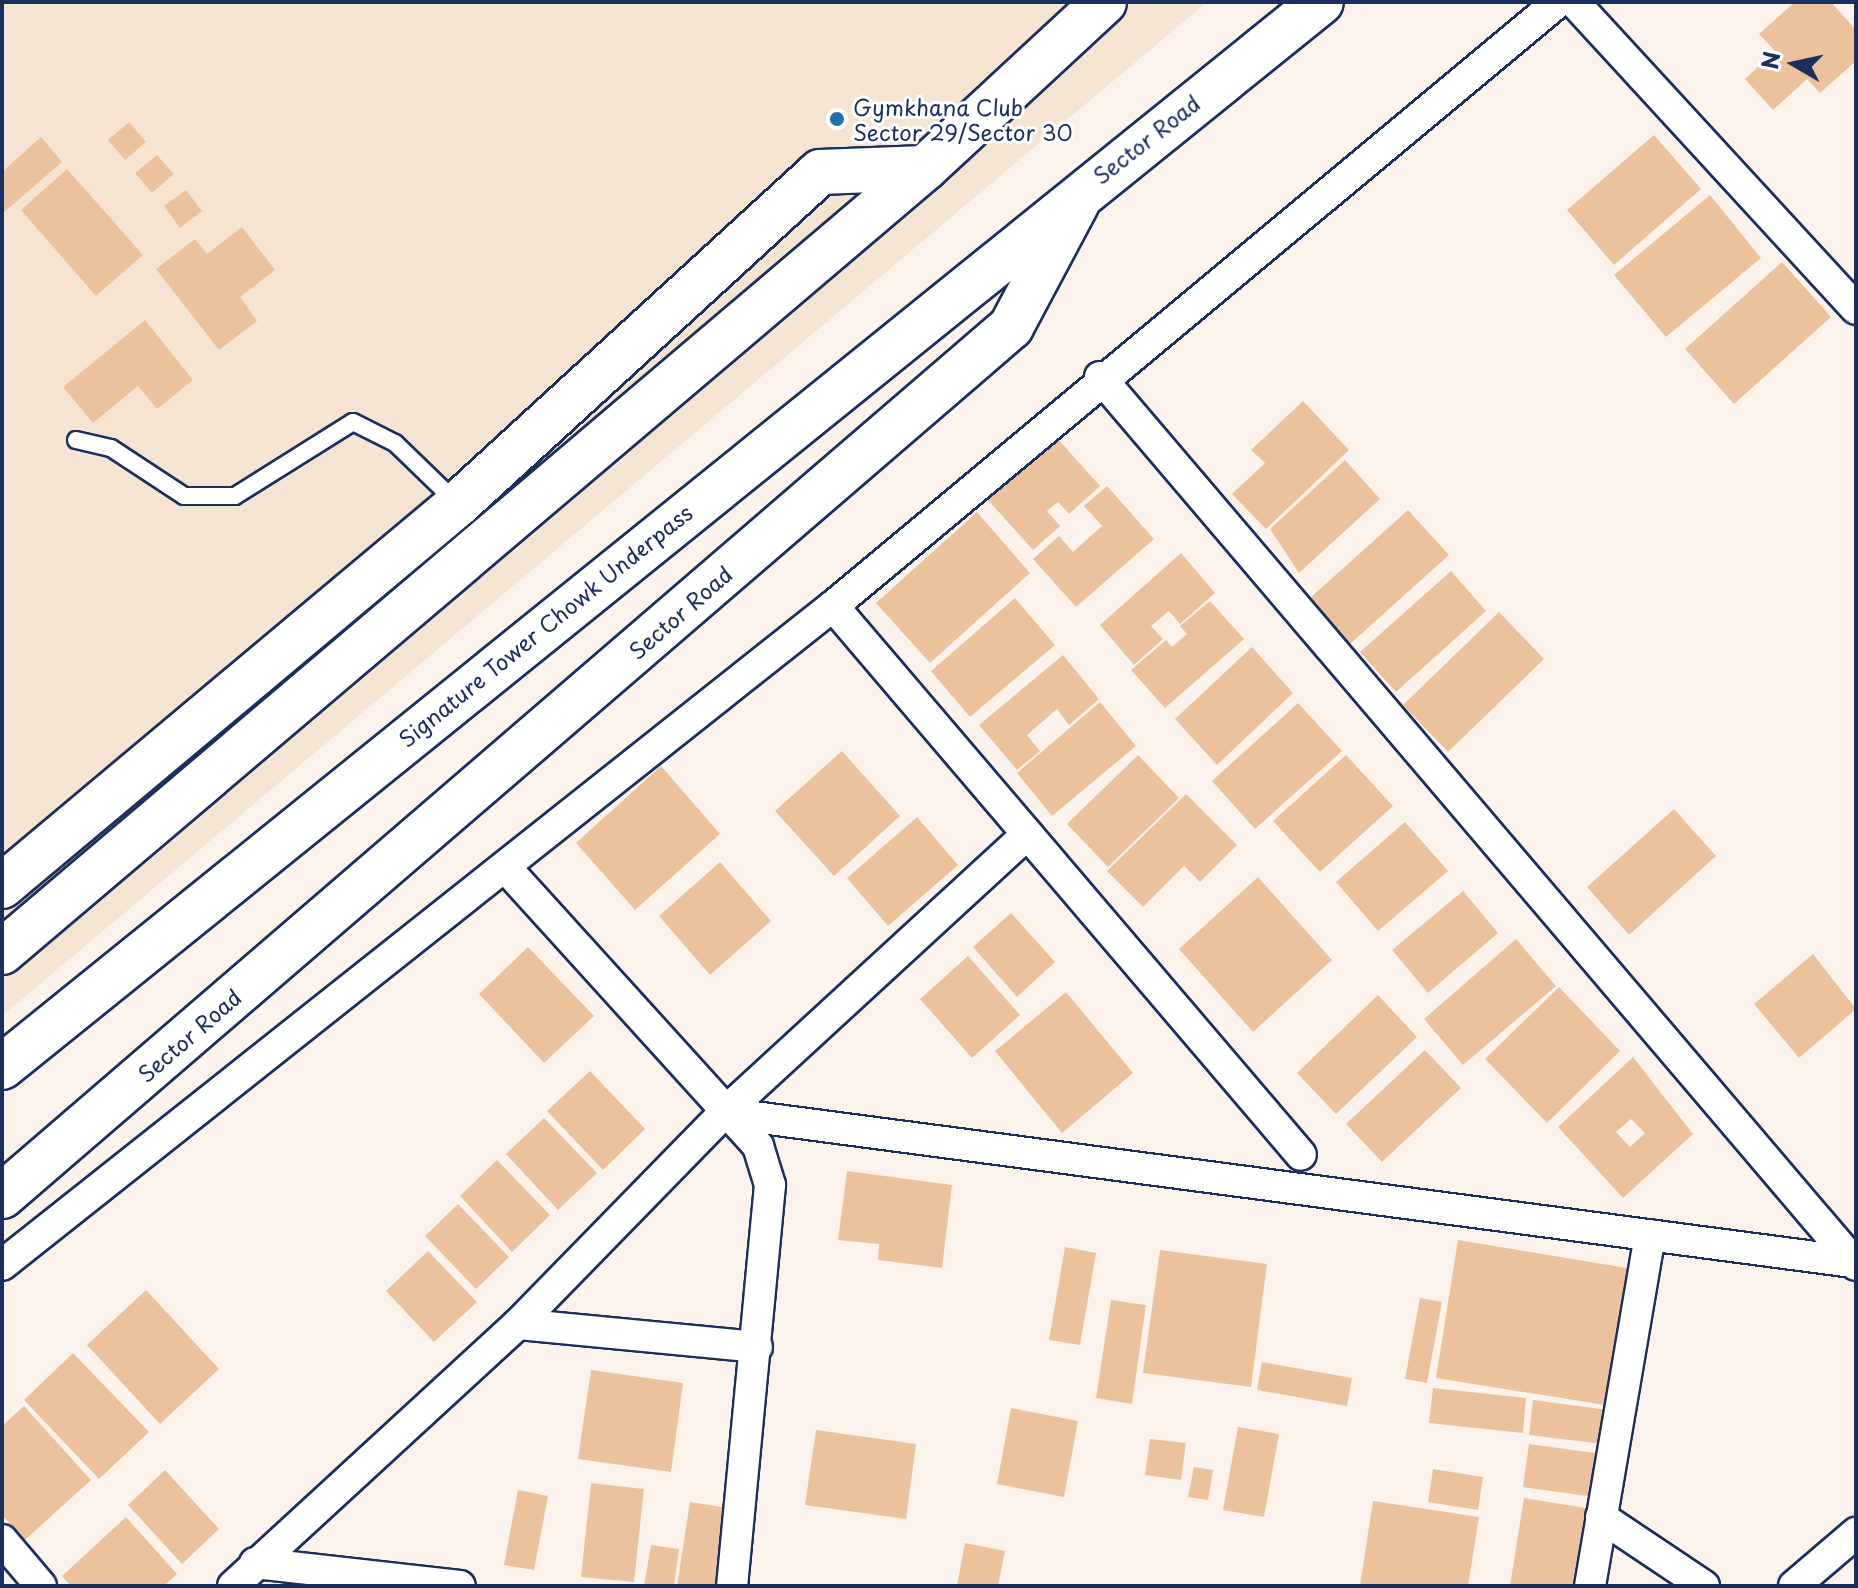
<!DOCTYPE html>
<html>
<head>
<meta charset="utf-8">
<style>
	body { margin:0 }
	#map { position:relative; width:1858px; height:1588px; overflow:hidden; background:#fbf3eb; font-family:"Playpen Sans",sans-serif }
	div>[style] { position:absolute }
	.built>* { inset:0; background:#f6e4d3 }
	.building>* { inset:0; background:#ecc29c }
	.roads { filter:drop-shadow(2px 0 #1b2f5e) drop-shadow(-2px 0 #1b2f5e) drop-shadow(0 2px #1b2f5e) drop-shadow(0 -2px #1b2f5e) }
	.lane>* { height:16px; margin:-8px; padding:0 8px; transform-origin:8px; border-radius:8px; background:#fff }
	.street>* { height:30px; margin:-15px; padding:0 15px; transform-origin:15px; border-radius:15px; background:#fff }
	.secondary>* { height:44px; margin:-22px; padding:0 22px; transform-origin:22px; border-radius:22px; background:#fff }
	.dots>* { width:22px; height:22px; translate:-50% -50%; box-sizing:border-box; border:4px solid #fff; border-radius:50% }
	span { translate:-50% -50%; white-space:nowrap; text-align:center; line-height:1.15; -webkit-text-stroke:6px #fff; paint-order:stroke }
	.poi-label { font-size:22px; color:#1b2f5e }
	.left { translate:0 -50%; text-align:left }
	.street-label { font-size:22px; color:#1b2f5e }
	.frame { position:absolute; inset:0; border:4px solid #1b2f5e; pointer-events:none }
	.north { position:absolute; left:1754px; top:24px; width:80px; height:80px; -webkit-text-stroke:6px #fff; paint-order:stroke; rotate:279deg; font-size:22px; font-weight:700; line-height:32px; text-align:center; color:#1b2f5e }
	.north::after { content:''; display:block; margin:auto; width:28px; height:36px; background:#1b2f5e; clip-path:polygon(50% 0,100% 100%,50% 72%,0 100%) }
</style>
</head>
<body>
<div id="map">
	<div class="built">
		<div style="clip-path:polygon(2px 2px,1207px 2px,2px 1016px)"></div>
	</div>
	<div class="building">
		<div style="clip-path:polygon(1795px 2px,1831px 2px,1856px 30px,1856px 61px,1820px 93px,1807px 79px,1773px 110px,1745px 79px,1775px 51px,1759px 34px)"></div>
		<div style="clip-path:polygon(129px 122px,146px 142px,125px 160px,108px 140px)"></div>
		<div style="clip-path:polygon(1654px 135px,1701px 189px,1614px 265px,1567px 210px)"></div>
		<div style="clip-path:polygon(41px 137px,62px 162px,2px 214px,2px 172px)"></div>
		<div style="clip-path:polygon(157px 155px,174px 174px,152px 193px,135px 173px)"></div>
		<div style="clip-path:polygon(67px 169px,143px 255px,96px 296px,21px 210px)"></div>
		<div style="clip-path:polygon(186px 190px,202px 211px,180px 228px,164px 206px)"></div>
		<div style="clip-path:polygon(1710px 195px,1761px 258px,1666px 337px,1614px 275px)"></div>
		<div style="clip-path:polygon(242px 227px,275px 270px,240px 297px,257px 321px,219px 350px,156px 269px,195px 239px,207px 254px)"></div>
		<div style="clip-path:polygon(1782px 262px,1831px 317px,1734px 404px,1685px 349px)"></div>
		<div style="clip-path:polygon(145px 320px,193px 380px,157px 409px,138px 386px,93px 423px,63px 387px)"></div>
		<div style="clip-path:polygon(1303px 401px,1349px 450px,1266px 529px,1232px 494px,1265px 463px,1251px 450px)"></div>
		<div style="clip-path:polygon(1057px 438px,1100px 486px,1069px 514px,1058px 502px,1047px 511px,1060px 526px,1033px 550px,988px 500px)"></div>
		<div style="clip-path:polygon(1345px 460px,1380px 499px,1299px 573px,1270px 529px)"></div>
		<div style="clip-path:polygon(1107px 486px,1154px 539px,1076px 607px,1033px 559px,1059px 536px,1073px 552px,1102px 526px,1084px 506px)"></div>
		<div style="clip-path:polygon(1408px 510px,1449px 555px,1350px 644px,1310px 598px)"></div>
		<div style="clip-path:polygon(977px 512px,1030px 573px,930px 663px,876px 603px)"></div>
		<div style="clip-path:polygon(1181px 553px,1215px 593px,1180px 624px,1169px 611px,1151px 626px,1163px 639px,1134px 665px,1100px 625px)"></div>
		<div style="clip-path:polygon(1451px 571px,1486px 611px,1396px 692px,1360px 652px)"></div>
		<div style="clip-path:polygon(1015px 598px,1055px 645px,970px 717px,931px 671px)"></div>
		<div style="clip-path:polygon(1210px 601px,1244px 639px,1165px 708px,1131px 670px,1166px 640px,1172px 647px,1187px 634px,1180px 626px)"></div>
		<div style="clip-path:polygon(1499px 612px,1544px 659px,1448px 752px,1403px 705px)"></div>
		<div style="clip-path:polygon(1252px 647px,1293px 693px,1217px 765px,1175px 719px)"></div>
		<div style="clip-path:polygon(1063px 655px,1099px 699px,1069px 725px,1057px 709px,1027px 735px,1040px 751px,1017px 770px,979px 725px)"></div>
		<div style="clip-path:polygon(1100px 702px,1136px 746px,1052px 816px,1017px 773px)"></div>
		<div style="clip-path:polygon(1298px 703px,1342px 751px,1255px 829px,1212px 781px)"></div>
		<div style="clip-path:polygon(842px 751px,900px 816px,834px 876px,775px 811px)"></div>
		<div style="clip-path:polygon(1138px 755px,1179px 798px,1108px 867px,1067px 824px)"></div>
		<div style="clip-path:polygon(1346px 755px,1393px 806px,1320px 872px,1273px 821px)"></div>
		<div style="clip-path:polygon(661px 766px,720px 834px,635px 910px,576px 843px)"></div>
		<div style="clip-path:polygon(1186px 794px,1237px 845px,1200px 882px,1184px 866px,1143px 907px,1107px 871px)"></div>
		<div style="clip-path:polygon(1674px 809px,1716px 856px,1629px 935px,1587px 887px)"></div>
		<div style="clip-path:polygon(917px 817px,958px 865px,888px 926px,847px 878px)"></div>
		<div style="clip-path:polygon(1405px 822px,1448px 871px,1378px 931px,1336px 882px)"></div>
		<div style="clip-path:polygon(720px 862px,771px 921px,710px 975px,659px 916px)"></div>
		<div style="clip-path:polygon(1258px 877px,1332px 960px,1253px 1032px,1179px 949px)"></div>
		<div style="clip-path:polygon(1463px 891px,1498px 933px,1428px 993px,1392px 950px)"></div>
		<div style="clip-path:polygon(1011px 913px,1055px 962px,1017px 997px,973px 947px)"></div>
		<div style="clip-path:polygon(1516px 939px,1556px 986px,1463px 1065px,1424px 1019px)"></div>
		<div style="clip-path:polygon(528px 947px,594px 1016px,544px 1063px,479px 994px)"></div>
		<div style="clip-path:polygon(1813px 954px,1856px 1009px,1799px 1058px,1754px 1004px)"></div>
		<div style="clip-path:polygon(968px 956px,1020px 1015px,972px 1058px,920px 999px)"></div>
		<div style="clip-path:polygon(1559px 987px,1620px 1051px,1547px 1123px,1485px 1059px)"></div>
		<div style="clip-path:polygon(1066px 992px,1133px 1073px,1062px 1133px,995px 1051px)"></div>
		<div style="clip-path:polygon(1378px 995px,1417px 1037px,1336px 1114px,1297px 1073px)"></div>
		<div style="clip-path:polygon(1425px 1050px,1461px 1088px,1382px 1162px,1346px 1124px)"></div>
		<div style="clip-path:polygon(evenodd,1633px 1057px,1693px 1134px,1623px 1198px,1558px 1127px,1633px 1057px,1631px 1119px,1645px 1133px,1630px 1147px,1616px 1132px,1631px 1119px)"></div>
		<div style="clip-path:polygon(590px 1071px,645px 1129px,603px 1170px,547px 1111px)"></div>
		<div style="clip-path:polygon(544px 1118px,597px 1173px,558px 1210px,506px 1154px)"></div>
		<div style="clip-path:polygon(497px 1160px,550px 1215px,512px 1252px,460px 1196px)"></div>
		<div style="clip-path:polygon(847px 1171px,952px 1185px,942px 1268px,878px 1260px,879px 1244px,838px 1240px)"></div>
		<div style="clip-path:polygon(458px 1204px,509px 1257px,476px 1289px,425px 1236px)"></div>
		<div style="clip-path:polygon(1458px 1240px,1627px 1268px,1605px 1405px,1436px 1378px)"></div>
		<div style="clip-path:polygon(1065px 1247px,1096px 1253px,1080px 1345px,1049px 1340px)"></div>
		<div style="clip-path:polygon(1160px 1250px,1267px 1264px,1251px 1387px,1143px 1373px)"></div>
		<div style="clip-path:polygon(428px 1251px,477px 1302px,434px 1342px,386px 1291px)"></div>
		<div style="clip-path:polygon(146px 1290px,219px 1369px,160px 1424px,87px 1345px)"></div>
		<div style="clip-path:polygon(1420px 1298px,1442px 1302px,1427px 1383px,1405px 1379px)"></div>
		<div style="clip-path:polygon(1111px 1300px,1146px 1305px,1132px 1404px,1096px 1398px)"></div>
		<div style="clip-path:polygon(73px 1353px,149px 1432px,99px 1479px,24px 1400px)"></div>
		<div style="clip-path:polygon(1262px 1362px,1352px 1378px,1347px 1406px,1257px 1390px)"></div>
		<div style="clip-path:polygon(591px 1370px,683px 1383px,671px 1472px,578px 1459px)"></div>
		<div style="clip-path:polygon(1433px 1388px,1526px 1398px,1523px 1433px,1429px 1423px)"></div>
		<div style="clip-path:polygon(1533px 1400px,1608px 1410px,1603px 1444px,1529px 1435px)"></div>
		<div style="clip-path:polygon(24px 1406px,91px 1480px,25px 1540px,2px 1515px,2px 1426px)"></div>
		<div style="clip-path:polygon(1011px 1408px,1078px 1421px,1064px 1497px,997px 1484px)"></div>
		<div style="clip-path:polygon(1238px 1427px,1279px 1434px,1264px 1517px,1223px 1510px)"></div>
		<div style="clip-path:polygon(816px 1430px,916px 1444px,906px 1519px,805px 1505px)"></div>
		<div style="clip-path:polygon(1150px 1439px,1186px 1443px,1181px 1480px,1145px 1475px)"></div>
		<div style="clip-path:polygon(1529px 1444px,1602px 1454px,1595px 1497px,1523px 1487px)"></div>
		<div style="clip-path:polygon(1194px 1467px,1213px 1470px,1208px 1500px,1188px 1497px)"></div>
		<div style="clip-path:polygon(1433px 1469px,1483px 1477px,1478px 1510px,1428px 1502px)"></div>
		<div style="clip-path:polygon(165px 1470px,219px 1529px,182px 1564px,128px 1505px)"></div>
		<div style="clip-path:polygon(591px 1483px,644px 1489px,634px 1582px,581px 1577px)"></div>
		<div style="clip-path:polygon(518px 1490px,548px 1496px,534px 1570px,504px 1565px)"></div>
		<div style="clip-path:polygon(1524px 1498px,1592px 1509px,1580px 1586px,1510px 1586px)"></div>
		<div style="clip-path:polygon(1373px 1501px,1479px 1517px,1468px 1586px,1360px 1586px)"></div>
		<div style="clip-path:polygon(690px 1502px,735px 1509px,724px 1586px,677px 1586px)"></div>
		<div style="clip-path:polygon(126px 1517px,177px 1574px,164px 1586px,71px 1586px,62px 1576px)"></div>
		<div style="clip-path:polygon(965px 1543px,1005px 1551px,998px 1586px,957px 1586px)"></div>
		<div style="clip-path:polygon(651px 1545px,679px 1549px,674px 1586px,644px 1586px)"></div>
	</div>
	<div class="roads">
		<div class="lane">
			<div style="left:76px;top:440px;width:36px;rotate:13deg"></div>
			<div style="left:111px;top:448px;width:87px;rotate:33.3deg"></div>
			<div style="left:184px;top:496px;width:51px"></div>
			<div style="left:235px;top:496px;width:139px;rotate:-32.1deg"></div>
			<div style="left:353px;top:422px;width:47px;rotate:26.6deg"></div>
			<div style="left:395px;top:443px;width:86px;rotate:44.1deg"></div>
		</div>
		<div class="street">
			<div style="left:1574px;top:2px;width:417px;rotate:47.4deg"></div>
			<div style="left:1100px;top:377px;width:1166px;rotate:49.59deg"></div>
			<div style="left:833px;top:606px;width:721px;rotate:49.55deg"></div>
			<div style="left:506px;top:868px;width:375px;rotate:47.8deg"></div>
			<div style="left:758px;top:1146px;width:41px;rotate:72.9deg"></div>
			<div style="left:770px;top:1185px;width:403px;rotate:95.4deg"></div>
			<div style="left:724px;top:1113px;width:1139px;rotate:7.52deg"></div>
			<div style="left:2px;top:1265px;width:1061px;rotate:-38.42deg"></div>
			<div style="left:833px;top:606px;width:944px;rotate:-39.8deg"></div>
			<div style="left:518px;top:1324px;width:240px;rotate:5.5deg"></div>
			<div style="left:1601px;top:1517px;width:124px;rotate:33.8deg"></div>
			<div style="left:2px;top:1540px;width:60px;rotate:49.7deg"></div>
			<div style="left:255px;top:1563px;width:206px;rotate:6.4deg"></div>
			<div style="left:233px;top:1586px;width:387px;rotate:-42.6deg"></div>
			<div style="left:518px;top:1324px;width:295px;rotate:-45.7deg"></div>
			<div style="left:724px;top:1113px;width:412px;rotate:-42.6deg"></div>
			<div style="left:1590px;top:1586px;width:356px;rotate:-80.3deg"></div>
			<div style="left:1794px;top:1586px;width:82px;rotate:-40.5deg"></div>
		</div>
		<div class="secondary">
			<div style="left:2px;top:886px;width:595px;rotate:-39.95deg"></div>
			<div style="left:458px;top:504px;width:491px;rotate:-42.5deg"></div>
			<div style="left:820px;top:172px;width:105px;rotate:-2.2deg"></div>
			<div style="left:2px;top:952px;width:1211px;rotate:-40.34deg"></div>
			<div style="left:925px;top:168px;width:244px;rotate:-42.8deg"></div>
			<div style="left:2px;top:1067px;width:1695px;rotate:-38.92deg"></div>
			<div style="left:2px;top:1196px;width:1332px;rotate:-40.74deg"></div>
			<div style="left:1011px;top:327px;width:140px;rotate:-62deg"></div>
		</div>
	</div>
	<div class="dots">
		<div style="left:837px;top:119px;background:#1f6fb2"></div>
	</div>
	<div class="poi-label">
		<span class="left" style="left:853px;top:119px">Gymkhana Club<br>Sector 29/Sector 30</span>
	</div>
	<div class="street-label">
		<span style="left:1146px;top:139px;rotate:-38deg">Sector Road</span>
		<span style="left:680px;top:612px;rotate:-41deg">Sector Road</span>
		<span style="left:545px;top:625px;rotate:-39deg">Signature Tower Chowk Underpass</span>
		<span style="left:189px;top:1035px;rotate:-41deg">Sector Road</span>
	</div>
	<div class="frame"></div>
	<div class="north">N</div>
</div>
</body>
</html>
